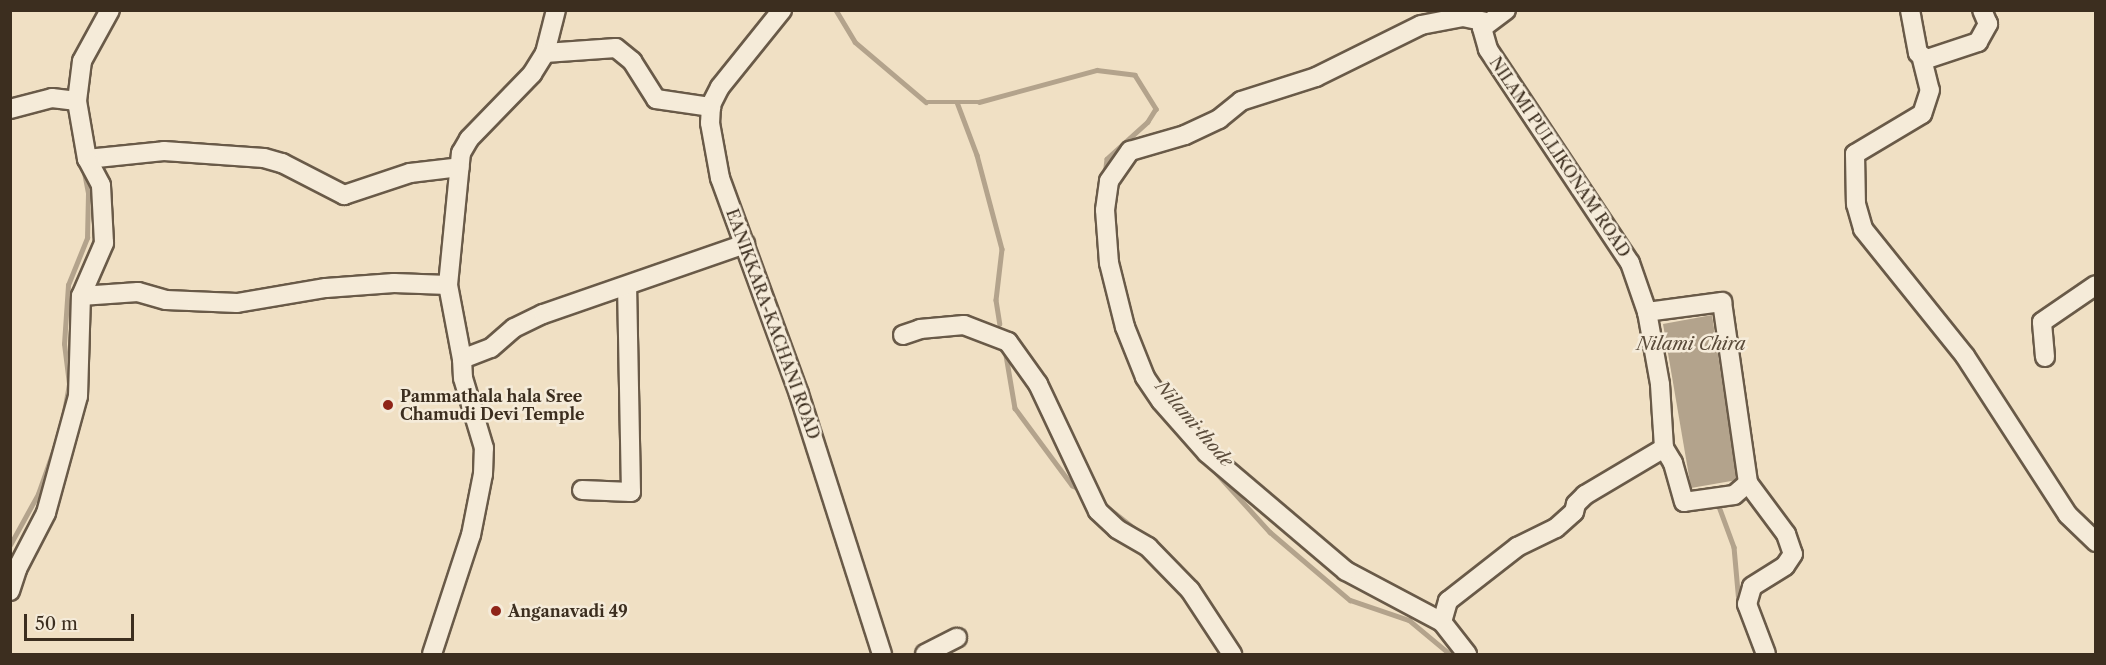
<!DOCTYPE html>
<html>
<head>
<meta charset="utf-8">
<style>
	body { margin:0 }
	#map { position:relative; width:2106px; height:665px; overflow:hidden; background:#f0e0c4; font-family:"Libre Caslon Text",serif }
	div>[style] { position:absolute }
	.water>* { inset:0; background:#b3a38c }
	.stream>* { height:4.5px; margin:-2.25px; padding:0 2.25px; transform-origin:2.25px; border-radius:2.25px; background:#b3a38c }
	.roads { filter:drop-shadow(2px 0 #695a48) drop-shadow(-2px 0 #695a48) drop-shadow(0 2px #695a48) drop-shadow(0 -2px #695a48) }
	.minor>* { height:18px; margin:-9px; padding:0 9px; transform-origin:9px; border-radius:9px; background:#f5ebd9 }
	.dots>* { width:16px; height:16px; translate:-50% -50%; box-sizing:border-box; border:3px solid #f5ebd9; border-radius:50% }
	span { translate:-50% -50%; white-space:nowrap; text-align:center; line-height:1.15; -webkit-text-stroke:5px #f5ebd9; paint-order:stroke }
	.street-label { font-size:16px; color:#3c2e1f }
	.poi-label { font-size:16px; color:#3c2e1f; font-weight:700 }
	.left { translate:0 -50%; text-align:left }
	.water-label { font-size:18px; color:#5a4b3a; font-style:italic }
	.frame { position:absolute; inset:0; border:12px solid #3c2e1f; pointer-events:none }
	.scale { position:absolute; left:24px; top:614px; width:110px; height:27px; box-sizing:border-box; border:3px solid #3c2e1f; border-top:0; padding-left:8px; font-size:18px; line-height:21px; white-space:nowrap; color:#3c2e1f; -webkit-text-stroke:4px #f5ebd9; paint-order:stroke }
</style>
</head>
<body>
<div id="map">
	<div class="water">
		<div style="clip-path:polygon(1712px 315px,1737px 480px,1691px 488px,1663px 324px)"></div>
	</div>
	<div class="stream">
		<div style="left:836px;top:10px;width:37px;rotate:59deg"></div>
		<div style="left:855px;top:42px;width:93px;rotate:40.2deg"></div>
		<div style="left:926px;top:102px;width:53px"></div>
		<div style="left:979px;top:102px;width:122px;rotate:-15.2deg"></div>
		<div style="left:1097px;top:70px;width:38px;rotate:7deg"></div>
		<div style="left:1135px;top:75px;width:40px;rotate:58deg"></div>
		<div style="left:1156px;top:109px;width:15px;rotate:122deg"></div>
		<div style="left:1148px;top:122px;width:55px;rotate:137.9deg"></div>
		<div style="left:1107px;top:159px;width:16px;rotate:97deg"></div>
		<div style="left:71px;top:91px;width:18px;rotate:-84deg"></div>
		<div style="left:957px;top:102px;width:57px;rotate:69.3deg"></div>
		<div style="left:977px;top:155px;width:97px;rotate:75.1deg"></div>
		<div style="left:1002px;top:249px;width:51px;rotate:96.7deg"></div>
		<div style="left:996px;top:300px;width:24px;rotate:81deg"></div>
		<div style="left:1006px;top:355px;width:54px;rotate:80.4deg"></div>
		<div style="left:1015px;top:408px;width:96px;rotate:53.5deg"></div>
		<div style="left:1072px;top:485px;width:10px;rotate:29deg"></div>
		<div style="left:63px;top:418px;width:35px;rotate:-80deg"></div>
		<div style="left:69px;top:384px;width:40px;rotate:-97.1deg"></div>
		<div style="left:64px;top:344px;width:59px;rotate:-86.1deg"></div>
		<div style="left:68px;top:285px;width:51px;rotate:-68deg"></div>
		<div style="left:87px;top:238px;width:45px;rotate:-88.7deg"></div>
		<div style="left:88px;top:193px;width:26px;rotate:-101deg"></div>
		<div style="left:1211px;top:467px;width:88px;rotate:47.8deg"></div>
		<div style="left:1270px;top:532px;width:105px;rotate:40.4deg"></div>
		<div style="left:1350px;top:600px;width:62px;rotate:18.7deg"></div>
		<div style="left:1409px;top:620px;width:53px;rotate:39.7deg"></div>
		<div style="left:1717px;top:501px;width:49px;rotate:69.7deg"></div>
		<div style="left:1734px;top:547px;width:56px;rotate:84.9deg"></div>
		<div style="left:1101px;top:502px;width:48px;rotate:38.3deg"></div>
		<div style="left:10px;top:545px;width:58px;rotate:-61.2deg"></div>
		<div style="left:38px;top:494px;width:57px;rotate:-70.6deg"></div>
	</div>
	<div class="roads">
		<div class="minor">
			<div style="left:782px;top:10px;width:99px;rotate:128.8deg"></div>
			<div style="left:720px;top:87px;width:20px;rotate:117deg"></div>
			<div style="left:711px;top:105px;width:18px;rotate:93deg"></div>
			<div style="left:710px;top:123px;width:56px;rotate:79.7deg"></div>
			<div style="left:720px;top:178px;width:230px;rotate:69.9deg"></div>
			<div style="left:799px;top:394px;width:273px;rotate:72.3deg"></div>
			<div style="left:1910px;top:10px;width:44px;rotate:79.5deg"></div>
			<div style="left:1918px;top:53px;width:11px;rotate:34deg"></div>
			<div style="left:1927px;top:59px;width:54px;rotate:-18.4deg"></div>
			<div style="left:1978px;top:42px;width:21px;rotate:-61deg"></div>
			<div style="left:1988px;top:24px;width:15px;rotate:-113deg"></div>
			<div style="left:545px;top:53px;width:44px;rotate:-75.7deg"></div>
			<div style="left:1922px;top:59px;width:32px;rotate:76deg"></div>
			<div style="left:1930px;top:90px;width:25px;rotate:108deg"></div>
			<div style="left:1922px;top:114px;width:78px;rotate:149.2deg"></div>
			<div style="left:1855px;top:154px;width:50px;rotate:88.9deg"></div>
			<div style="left:1856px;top:204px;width:26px;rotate:74deg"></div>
			<div style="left:1863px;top:229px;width:163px;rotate:51.2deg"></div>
			<div style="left:1965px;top:356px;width:189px;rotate:57.1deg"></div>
			<div style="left:2068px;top:515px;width:39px;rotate:44deg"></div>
			<div style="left:10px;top:109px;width:43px;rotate:-14.7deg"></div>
			<div style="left:52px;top:98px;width:25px;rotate:7deg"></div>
			<div style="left:87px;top:159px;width:77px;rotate:-5.9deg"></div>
			<div style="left:164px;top:151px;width:100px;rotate:4deg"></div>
			<div style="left:264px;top:158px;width:19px;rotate:16deg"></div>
			<div style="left:282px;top:163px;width:70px;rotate:27.3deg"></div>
			<div style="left:344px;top:195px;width:70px;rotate:-18.4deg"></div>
			<div style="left:410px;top:173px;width:50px;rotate:-6.8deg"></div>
			<div style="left:81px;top:296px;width:57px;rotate:-4deg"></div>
			<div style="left:138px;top:292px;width:29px;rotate:16deg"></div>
			<div style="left:166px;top:300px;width:71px;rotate:2.4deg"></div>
			<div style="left:237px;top:303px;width:90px;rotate:-9.6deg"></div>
			<div style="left:326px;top:288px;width:68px;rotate:-4.2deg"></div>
			<div style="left:394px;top:283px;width:54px;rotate:2.1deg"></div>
			<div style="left:1647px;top:312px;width:76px;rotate:-7.6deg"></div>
			<div style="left:1722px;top:302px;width:183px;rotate:81.8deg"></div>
			<div style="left:1748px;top:483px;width:18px;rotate:139deg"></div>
			<div style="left:1734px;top:495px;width:50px;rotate:172deg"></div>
			<div style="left:1684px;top:502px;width:41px;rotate:-105.8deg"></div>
			<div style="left:1673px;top:463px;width:17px;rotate:-121deg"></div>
			<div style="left:903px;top:335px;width:18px;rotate:-19deg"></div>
			<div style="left:920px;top:329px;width:44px;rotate:-5.2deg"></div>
			<div style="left:964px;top:325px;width:47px;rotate:21.1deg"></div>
			<div style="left:1008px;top:342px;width:52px;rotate:54.5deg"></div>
			<div style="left:1038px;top:384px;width:140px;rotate:64.7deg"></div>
			<div style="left:1098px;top:511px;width:26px;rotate:43deg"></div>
			<div style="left:1117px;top:529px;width:36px;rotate:30deg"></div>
			<div style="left:1148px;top:547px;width:60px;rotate:45.7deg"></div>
			<div style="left:1190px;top:590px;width:77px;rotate:56.7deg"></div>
			<div style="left:2045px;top:357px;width:35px;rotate:-95deg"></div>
			<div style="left:2042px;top:322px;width:65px;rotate:-34.4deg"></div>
			<div style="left:462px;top:359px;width:75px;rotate:-100.7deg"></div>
			<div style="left:448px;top:285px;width:133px;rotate:-84.4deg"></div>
			<div style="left:461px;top:153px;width:16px;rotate:-60deg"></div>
			<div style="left:469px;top:139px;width:91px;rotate:-45.9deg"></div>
			<div style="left:532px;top:74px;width:25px;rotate:-58deg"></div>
			<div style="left:545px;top:53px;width:71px;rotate:-4deg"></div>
			<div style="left:616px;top:48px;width:21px;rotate:39deg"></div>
			<div style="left:632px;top:61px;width:45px;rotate:57.7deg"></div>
			<div style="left:656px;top:99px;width:56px;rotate:8.3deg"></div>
			<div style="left:1748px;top:483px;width:64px;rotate:53.3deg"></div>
			<div style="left:1786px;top:534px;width:21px;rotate:71deg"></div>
			<div style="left:1793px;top:554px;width:14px;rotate:124deg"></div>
			<div style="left:1785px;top:566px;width:39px;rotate:148deg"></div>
			<div style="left:1752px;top:587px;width:18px;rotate:106deg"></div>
			<div style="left:1747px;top:604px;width:53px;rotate:69.2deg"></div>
			<div style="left:582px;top:490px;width:49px;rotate:2.3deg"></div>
			<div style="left:631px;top:492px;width:204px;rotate:-91.1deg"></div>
			<div style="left:10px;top:591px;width:23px;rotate:-72deg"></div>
			<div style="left:17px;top:569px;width:63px;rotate:-62.6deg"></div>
			<div style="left:46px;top:513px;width:121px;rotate:-74.7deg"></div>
			<div style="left:78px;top:396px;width:100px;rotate:-88.3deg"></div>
			<div style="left:81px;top:296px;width:58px;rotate:-66.5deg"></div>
			<div style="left:104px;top:243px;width:58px;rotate:-93deg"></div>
			<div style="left:101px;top:185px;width:30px;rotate:-118deg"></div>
			<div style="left:87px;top:159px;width:59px;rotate:-99.8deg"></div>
			<div style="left:77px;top:101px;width:40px;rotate:-82.9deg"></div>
			<div style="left:82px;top:61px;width:58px;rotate:-61.2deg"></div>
			<div style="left:1442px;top:622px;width:109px;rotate:-152deg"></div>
			<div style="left:1346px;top:571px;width:182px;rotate:-139.7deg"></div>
			<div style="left:1207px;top:453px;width:69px;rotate:-131.5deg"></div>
			<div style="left:1161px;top:401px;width:29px;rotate:-124deg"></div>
			<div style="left:1145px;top:377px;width:54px;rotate:-111.8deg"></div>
			<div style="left:1125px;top:327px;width:66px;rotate:-104deg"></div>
			<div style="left:1109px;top:263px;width:53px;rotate:-94.3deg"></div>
			<div style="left:1105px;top:210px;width:29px;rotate:-82deg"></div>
			<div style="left:1109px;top:181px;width:37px;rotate:-55deg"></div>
			<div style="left:1130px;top:151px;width:57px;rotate:-16.2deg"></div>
			<div style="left:1185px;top:135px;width:38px;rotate:-25deg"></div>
			<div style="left:1219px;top:119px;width:28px;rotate:-39deg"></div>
			<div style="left:1241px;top:101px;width:79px;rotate:-17.7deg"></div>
			<div style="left:1316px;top:77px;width:117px;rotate:-26.3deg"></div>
			<div style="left:1421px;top:25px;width:43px;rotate:-10.8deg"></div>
			<div style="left:1463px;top:17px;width:25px;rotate:12deg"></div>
			<div style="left:432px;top:654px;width:125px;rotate:-71.9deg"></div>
			<div style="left:471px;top:535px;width:62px;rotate:-78.9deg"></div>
			<div style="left:483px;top:474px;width:26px;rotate:-88deg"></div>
			<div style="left:484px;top:448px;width:73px;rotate:-106.7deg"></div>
			<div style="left:463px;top:378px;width:19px;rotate:-93deg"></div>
			<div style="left:462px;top:359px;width:31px;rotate:-21deg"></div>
			<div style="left:491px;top:348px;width:30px;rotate:-41deg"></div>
			<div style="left:514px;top:328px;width:32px;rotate:-26deg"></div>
			<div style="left:543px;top:314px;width:214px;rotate:-19.1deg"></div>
			<div style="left:925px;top:654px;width:36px;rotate:-27deg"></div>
			<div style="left:1467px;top:654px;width:41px;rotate:-128deg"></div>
			<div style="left:1442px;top:622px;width:22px;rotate:-74deg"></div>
			<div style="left:1448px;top:601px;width:88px;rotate:-38deg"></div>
			<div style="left:1517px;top:547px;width:43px;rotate:-26deg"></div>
			<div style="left:1556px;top:528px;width:24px;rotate:-42deg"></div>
			<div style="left:1574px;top:512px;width:8px;rotate:-76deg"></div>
			<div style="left:1576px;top:504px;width:13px;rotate:-45deg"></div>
			<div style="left:1585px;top:495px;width:92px;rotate:-30.7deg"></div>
			<div style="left:1664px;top:448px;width:64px;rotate:-93.6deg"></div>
			<div style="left:1660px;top:384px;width:73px;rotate:-100.2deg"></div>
			<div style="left:1647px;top:312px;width:52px;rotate:-109.1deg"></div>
			<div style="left:1630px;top:263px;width:257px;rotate:-123.6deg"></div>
			<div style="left:1488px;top:49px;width:22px;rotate:-106deg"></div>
			<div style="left:1482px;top:28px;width:30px;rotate:-37deg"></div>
		</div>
	</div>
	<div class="dots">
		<div style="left:388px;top:405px;background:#8f2418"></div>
		<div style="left:496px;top:611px;background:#8f2418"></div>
	</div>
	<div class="street-label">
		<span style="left:1560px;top:157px;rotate:56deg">NILAMI PULLIKONAM ROAD</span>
		<span style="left:773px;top:324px;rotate:70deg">EANIKKARA-KACHANI ROAD</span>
	</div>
	<div class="poi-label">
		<span class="left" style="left:400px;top:405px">Pammathala hala Sree<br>Chamudi Devi Temple</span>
		<span class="left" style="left:508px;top:611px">Anganavadi 49</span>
	</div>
	<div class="water-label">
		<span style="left:1691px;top:344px">Nilami Chira</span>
		<span style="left:1194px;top:424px;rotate:49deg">Nilami thode</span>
	</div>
	<div class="frame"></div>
	<div class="scale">50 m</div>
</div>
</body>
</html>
